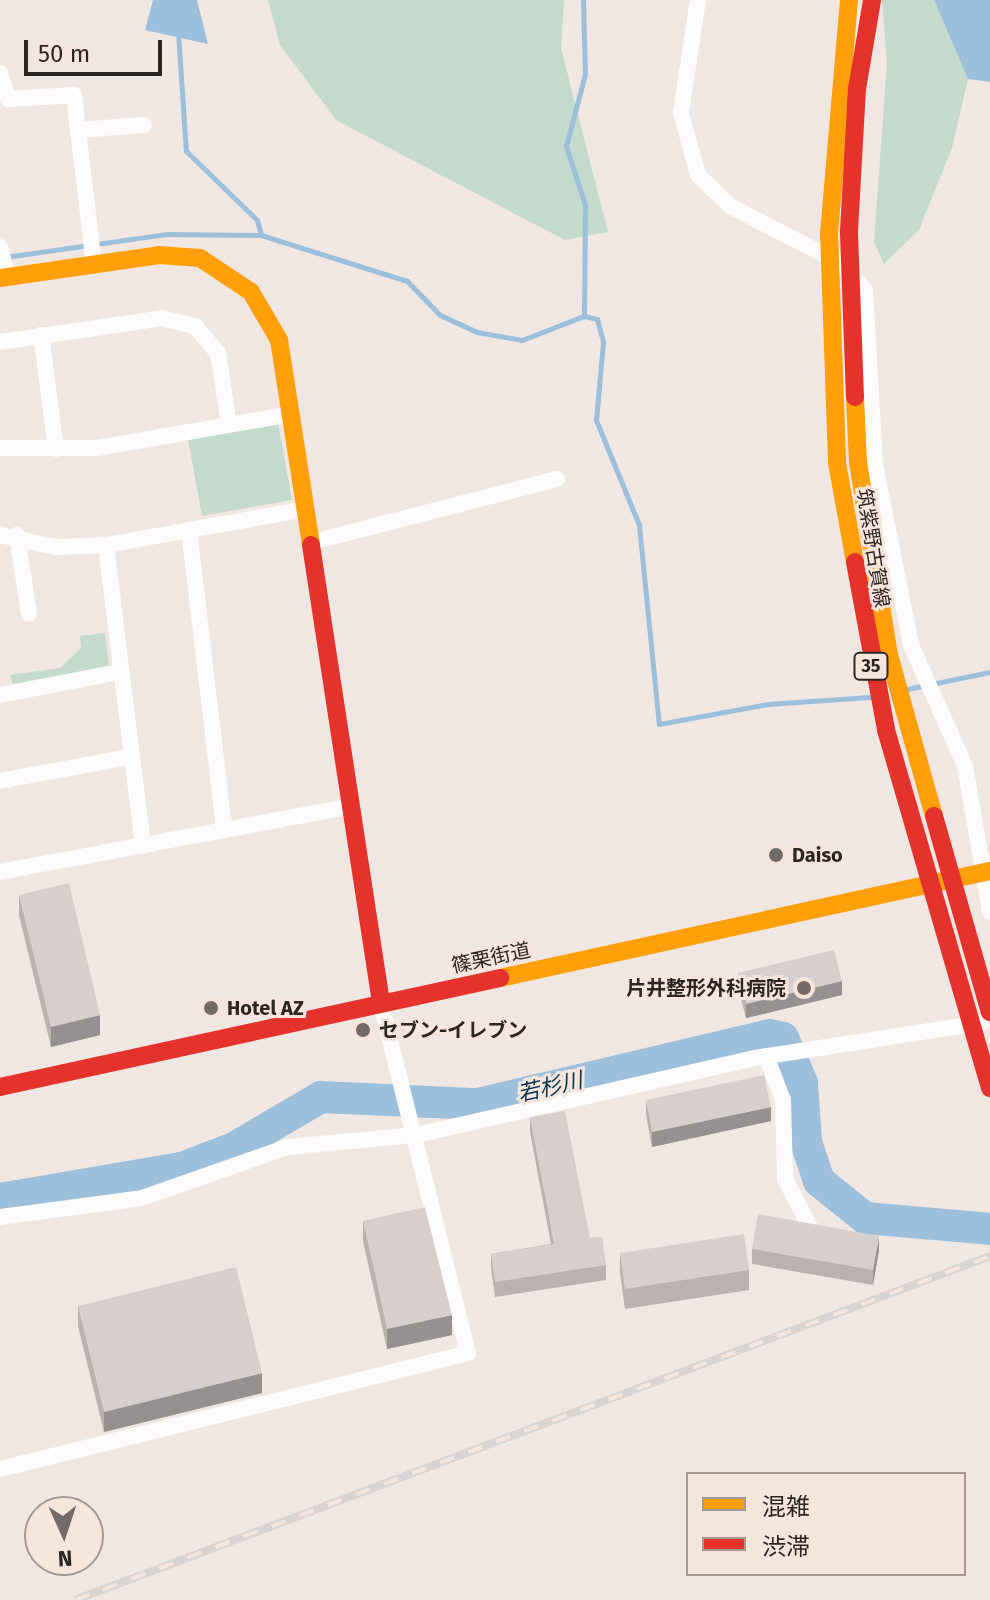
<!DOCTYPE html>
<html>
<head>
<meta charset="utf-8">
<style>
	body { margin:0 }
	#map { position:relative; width:990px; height:1600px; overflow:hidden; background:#f0e7e3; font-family:"Fira Sans","Noto Sans JP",sans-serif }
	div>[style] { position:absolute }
	.green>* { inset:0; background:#c3dacc }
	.water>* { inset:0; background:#9cbfdb }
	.stream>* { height:5px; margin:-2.5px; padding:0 2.5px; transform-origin:2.5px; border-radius:2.5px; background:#9cbfdb }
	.river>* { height:32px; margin:-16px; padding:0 16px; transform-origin:16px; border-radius:16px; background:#9cbfdb }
	.street>* { height:16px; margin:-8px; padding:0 8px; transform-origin:8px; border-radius:8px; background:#fdfbfb }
	.slow>* { height:18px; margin:-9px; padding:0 9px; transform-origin:9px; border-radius:9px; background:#ff9f0a }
	.jam>* { height:18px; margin:-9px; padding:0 9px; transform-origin:9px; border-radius:9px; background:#e5322d }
	.rail>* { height:8px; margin-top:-4px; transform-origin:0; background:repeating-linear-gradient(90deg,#f6e5dd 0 15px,#d6d3d2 0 30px); box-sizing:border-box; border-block:2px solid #d6d3d2 }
	.wall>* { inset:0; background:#b9b2b0 }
	.shaded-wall>* { inset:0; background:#969190 }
	.building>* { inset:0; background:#d7cfcd }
	.dots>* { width:22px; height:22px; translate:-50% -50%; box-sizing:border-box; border:4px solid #f6e5dd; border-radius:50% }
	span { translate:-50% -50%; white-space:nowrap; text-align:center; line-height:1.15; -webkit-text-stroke:6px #f6e5dd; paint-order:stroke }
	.shield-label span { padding:2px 6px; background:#f6e5dd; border:2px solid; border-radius:6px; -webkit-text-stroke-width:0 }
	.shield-label { font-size:18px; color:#2c2623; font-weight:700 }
	.street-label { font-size:20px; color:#2c2623 }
	.poi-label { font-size:20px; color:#2c2623; font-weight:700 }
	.left { translate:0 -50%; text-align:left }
	.right { translate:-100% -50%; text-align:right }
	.water-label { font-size:22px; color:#083450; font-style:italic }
	.legend { position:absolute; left:686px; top:1472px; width:280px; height:104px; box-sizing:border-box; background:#f6e5dd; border:2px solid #a59993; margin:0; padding:10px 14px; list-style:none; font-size:24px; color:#2c2623 }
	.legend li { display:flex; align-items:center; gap:16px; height:40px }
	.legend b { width:40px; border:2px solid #a59993 }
	.north { position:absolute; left:24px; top:1496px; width:80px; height:80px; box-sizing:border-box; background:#f6e5dd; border:2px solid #a59993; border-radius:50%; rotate:177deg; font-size:22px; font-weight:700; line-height:32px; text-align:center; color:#2c2623 }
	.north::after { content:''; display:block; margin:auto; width:28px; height:36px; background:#716a66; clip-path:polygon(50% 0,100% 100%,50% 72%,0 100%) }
	.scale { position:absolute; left:24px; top:40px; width:138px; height:36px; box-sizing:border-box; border:4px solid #2c2623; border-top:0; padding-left:10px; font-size:24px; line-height:28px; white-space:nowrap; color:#2c2623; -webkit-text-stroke:6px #f6e5dd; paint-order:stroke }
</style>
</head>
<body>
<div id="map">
	<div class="green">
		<div style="clip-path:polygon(268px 0,564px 0,561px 48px,608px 232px,565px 240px,336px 120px,280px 45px)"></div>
		<div style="clip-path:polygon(882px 0,934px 0,968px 79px,952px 148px,919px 230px,884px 264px,874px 242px,887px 63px)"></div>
		<div style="clip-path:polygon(278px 422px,292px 500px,202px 516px,188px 439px)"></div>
		<div style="clip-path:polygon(105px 633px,109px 667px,14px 687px,10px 675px,60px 668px,81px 648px,80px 636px)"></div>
	</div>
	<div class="water">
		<div style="clip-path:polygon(153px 0,197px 0,208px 44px,145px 30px)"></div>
		<div style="clip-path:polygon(934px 0,990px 0,990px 82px,968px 79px)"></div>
	</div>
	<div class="stream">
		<div style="left:583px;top:0;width:74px;rotate:88.5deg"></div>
		<div style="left:585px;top:74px;width:74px;rotate:104.8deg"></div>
		<div style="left:566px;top:146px;width:62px;rotate:72.1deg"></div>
		<div style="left:585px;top:205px;width:111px;rotate:90.5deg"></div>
		<div style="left:178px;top:32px;width:119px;rotate:86.2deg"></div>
		<div style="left:186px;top:151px;width:99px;rotate:44.2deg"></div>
		<div style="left:257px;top:220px;width:16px;rotate:75deg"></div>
		<div style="left:261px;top:235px;width:153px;rotate:17.5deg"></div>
		<div style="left:407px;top:281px;width:47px;rotate:45.9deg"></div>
		<div style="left:440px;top:315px;width:41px;rotate:24.7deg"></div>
		<div style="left:477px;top:332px;width:46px;rotate:10.1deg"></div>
		<div style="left:522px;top:340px;width:66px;rotate:-21.2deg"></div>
		<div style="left:584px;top:316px;width:13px;rotate:13deg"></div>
		<div style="left:597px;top:319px;width:24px;rotate:75deg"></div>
		<div style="left:603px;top:342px;width:78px;rotate:95.1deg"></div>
		<div style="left:596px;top:420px;width:113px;rotate:67.7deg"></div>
		<div style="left:639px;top:525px;width:200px;rotate:84.3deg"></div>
		<div style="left:659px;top:724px;width:111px;rotate:-10.4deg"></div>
		<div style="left:768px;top:704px;width:102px;rotate:-3.9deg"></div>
		<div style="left:5px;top:257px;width:164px;rotate:-8.1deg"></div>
		<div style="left:167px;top:234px;width:94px;rotate:0.6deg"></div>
		<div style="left:907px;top:689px;width:85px;rotate:-11.6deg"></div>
	</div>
	<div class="river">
		<div style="left:0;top:1199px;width:185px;rotate:-9.7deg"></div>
		<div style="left:182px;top:1168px;width:56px;rotate:-21deg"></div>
		<div style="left:234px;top:1148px;width:101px;rotate:-30.4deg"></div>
		<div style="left:321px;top:1097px;width:157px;rotate:2.6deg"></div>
		<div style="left:478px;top:1104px;width:299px;rotate:-13.3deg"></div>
		<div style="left:769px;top:1035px;width:14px;rotate:12deg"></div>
		<div style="left:783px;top:1038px;width:49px;rotate:67.1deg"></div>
		<div style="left:802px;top:1083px;width:59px;rotate:86.1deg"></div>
		<div style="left:806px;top:1142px;width:41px;rotate:71.6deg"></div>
		<div style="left:819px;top:1181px;width:59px;rotate:38.8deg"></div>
		<div style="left:865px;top:1218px;width:125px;rotate:5deg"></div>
	</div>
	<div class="street">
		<div style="left:698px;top:0;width:114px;rotate:98.6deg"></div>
		<div style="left:681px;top:113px;width:64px;rotate:74.7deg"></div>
		<div style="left:698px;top:175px;width:45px;rotate:44.1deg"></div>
		<div style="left:730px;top:206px;width:126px;rotate:27.4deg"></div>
		<div style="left:842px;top:264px;width:35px;rotate:49deg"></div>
		<div style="left:865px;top:290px;width:175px;rotate:86.7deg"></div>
		<div style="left:875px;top:465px;width:184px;rotate:78.7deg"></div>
		<div style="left:911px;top:645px;width:133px;rotate:65.9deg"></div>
		<div style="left:965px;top:766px;width:148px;rotate:80.3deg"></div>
		<div style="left:0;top:73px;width:27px;rotate:73deg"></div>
		<div style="left:8px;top:99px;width:66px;rotate:-3.5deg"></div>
		<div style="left:74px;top:95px;width:170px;rotate:83.3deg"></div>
		<div style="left:78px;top:130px;width:66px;rotate:-4.3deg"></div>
		<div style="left:0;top:247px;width:32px;rotate:76deg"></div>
		<div style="left:41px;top:335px;width:115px;rotate:82.5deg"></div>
		<div style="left:0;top:342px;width:164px;rotate:-8.4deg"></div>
		<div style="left:162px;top:318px;width:34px;rotate:14deg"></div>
		<div style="left:195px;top:326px;width:35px;rotate:50deg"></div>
		<div style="left:218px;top:353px;width:72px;rotate:81.2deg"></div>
		<div style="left:0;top:448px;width:97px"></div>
		<div style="left:97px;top:448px;width:197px;rotate:-9.9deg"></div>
		<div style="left:189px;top:530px;width:302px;rotate:83.3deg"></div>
		<div style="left:0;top:535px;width:57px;rotate:12.1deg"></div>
		<div style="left:56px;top:547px;width:50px;rotate:-2.3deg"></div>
		<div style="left:106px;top:545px;width:203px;rotate:-10.2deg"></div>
		<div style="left:17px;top:535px;width:80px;rotate:81.4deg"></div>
		<div style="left:312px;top:542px;width:253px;rotate:-14.4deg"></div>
		<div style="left:106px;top:545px;width:303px;rotate:83deg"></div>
		<div style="left:0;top:695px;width:122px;rotate:-10.9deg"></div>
		<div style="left:0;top:781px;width:132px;rotate:-10.5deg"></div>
		<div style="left:0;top:872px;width:357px;rotate:-10.6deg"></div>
		<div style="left:766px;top:1056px;width:47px;rotate:68.9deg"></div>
		<div style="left:783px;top:1100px;width:79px;rotate:88.5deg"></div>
		<div style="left:785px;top:1179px;width:54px;rotate:62.5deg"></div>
		<div style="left:0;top:1217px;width:143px;rotate:-7.6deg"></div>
		<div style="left:142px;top:1198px;width:155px;rotate:-19.3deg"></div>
		<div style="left:288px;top:1147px;width:129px;rotate:-5.4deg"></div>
		<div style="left:416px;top:1135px;width:348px;rotate:-12.8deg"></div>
		<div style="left:755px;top:1058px;width:229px;rotate:-8.8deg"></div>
		<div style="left:0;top:1469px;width:482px;rotate:-13.9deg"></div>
		<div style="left:468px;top:1353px;width:361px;rotate:-104deg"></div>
	</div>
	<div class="slow">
		<div style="left:849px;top:0;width:233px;rotate:94.9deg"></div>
		<div style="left:829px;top:232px;width:231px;rotate:88deg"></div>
		<div style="left:837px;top:463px;width:101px;rotate:79.7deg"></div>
		<div style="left:0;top:278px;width:161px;rotate:-8.2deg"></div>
		<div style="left:159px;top:255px;width:41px;rotate:4.2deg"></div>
		<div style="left:200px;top:258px;width:61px;rotate:33.7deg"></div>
		<div style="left:251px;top:292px;width:56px;rotate:59.7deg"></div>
		<div style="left:279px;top:340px;width:207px;rotate:81.1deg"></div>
		<div style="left:855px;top:397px;width:65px;rotate:87.4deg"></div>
		<div style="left:858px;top:462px;width:195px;rotate:80.9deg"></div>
		<div style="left:889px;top:655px;width:167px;rotate:74.4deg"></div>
		<div style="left:500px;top:978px;width:502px;rotate:-12.32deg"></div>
	</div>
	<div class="jam">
		<div style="left:855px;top:397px;width:166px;rotate:-92.1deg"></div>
		<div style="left:849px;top:231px;width:142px;rotate:-86.8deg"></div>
		<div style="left:857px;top:89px;width:90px;rotate:-80.4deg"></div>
		<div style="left:311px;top:545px;width:463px;rotate:81.3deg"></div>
		<div style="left:855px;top:562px;width:171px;rotate:79.5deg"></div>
		<div style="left:886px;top:730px;width:373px;rotate:73.8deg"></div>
		<div style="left:934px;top:816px;width:204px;rotate:74.1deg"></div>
		<div style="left:0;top:1087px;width:512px;rotate:-12.3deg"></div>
	</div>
	<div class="rail">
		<div style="left:75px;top:1600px;width:978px;rotate:-20.6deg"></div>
	</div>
	<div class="wall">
		<div style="clip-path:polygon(19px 895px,100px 1035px,51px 1047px,19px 915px)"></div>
		<div style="clip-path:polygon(738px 973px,842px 995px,746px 1018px,738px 988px)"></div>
		<div style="clip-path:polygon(646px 1100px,771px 1121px,652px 1147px,646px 1115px)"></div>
		<div style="clip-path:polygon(530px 1117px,590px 1238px,606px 1265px,606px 1280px,495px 1297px,491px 1268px,491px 1254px,551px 1244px,530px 1132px)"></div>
		<div style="clip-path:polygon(363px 1221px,452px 1335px,387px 1349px,363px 1241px)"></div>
		<div style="clip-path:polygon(752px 1249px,879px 1250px,873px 1285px,752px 1264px)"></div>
		<div style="clip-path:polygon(620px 1253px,749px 1270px,749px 1290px,625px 1309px,620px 1273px)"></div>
		<div style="clip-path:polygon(78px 1306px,262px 1393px,104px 1432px,78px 1326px)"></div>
	</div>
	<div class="shaded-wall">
		<div style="clip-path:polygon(842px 981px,842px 995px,746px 1018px,746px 1004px)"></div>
		<div style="clip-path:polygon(100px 1015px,100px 1035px,51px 1047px,51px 1027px)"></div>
		<div style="clip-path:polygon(771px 1107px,771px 1121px,652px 1147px,652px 1132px)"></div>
		<div style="clip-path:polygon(879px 1236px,879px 1250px,873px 1285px,873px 1270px)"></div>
		<div style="clip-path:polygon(452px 1315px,452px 1335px,387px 1349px,387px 1329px)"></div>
		<div style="clip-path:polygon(262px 1373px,262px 1393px,104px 1432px,104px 1412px)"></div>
	</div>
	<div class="building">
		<div style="clip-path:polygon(69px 883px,100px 1015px,51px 1027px,19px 895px)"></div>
		<div style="clip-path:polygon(834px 950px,842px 981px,746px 1004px,738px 973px)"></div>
		<div style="clip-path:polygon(764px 1075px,771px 1107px,652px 1132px,646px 1100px)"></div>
		<div style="clip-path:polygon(565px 1111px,590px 1238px,602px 1237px,606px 1265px,495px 1282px,491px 1254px,554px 1244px,530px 1117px)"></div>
		<div style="clip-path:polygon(425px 1207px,452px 1315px,387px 1329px,363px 1221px)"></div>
		<div style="clip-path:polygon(758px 1214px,879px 1236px,873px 1270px,752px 1249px)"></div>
		<div style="clip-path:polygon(744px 1234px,749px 1270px,625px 1289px,620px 1253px)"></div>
		<div style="clip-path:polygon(236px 1267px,262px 1373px,104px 1412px,78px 1306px)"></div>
	</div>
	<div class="dots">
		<div style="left:776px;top:855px;background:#716a66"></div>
		<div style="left:804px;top:988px;background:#716a66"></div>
		<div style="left:211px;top:1008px;background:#716a66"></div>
		<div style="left:363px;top:1030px;background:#716a66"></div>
	</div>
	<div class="shield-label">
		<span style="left:871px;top:666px">35</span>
	</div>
	<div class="street-label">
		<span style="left:873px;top:548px;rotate:81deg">筑紫野古賀線</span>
		<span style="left:491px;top:958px;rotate:-12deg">篠栗街道</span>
	</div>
	<div class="poi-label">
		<span class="left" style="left:792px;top:855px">Daiso</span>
		<span class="right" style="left:786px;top:988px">片井整形外科病院</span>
		<span class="left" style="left:227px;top:1008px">Hotel AZ</span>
		<span class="left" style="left:379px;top:1030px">セブン-イレブン</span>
	</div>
	<div class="water-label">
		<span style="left:550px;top:1087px;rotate:-13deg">若杉川</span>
	</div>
	<ul class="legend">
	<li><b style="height:10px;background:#ff9f0a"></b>混雑</li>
	<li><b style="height:10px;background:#e5322d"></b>渋滞</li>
	</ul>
	<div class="north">N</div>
	<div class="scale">50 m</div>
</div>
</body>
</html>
